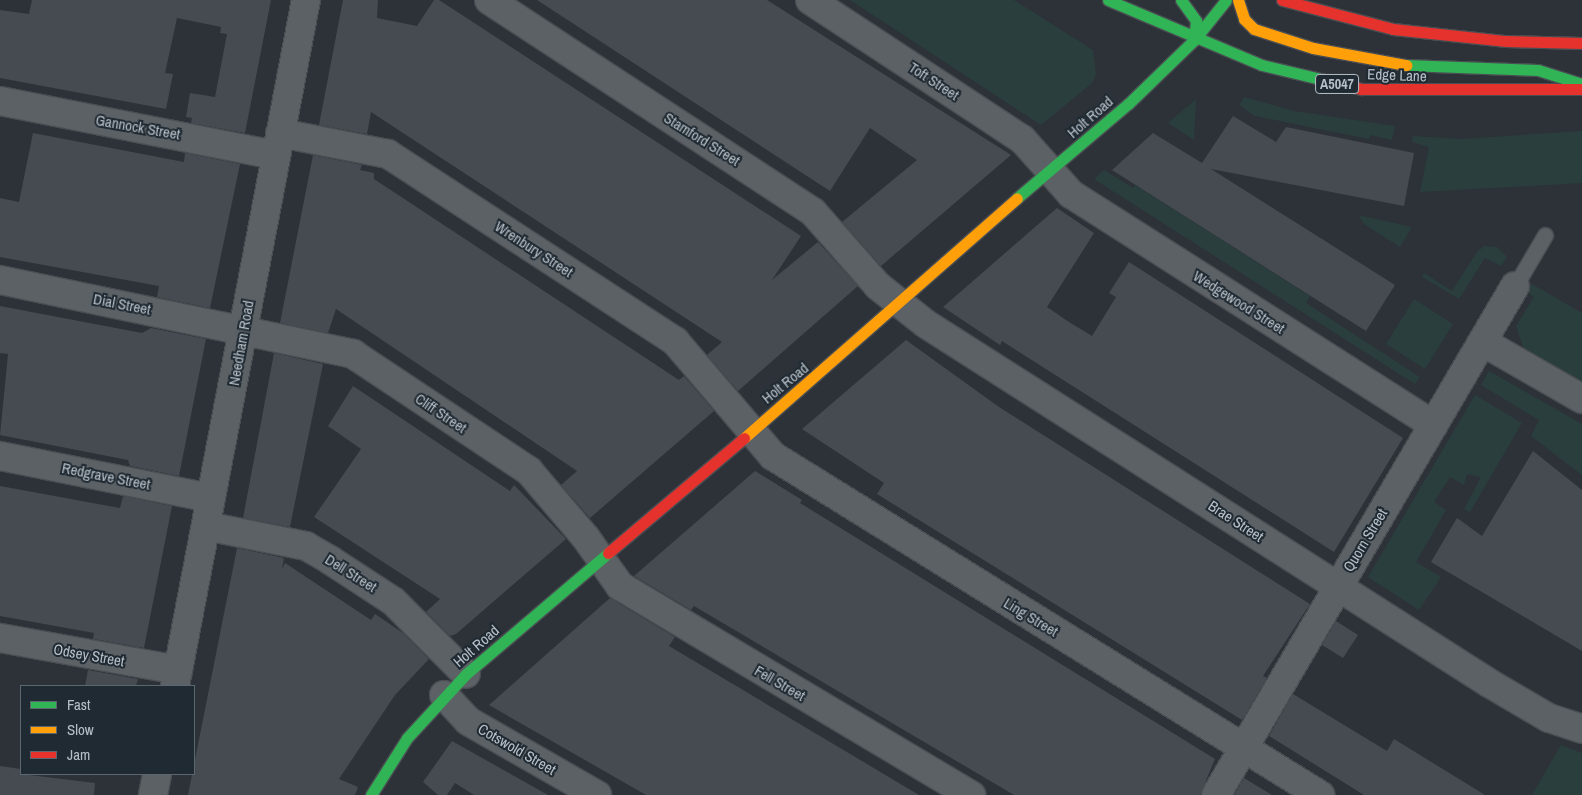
<!DOCTYPE html>
<html>
<head>
<meta charset="utf-8">
<style>
	body { margin:0 }
	#map { position:relative; width:1582px; height:795px; overflow:hidden; background:#2c3238; font-family:"Archivo Narrow",sans-serif }
	div>[style] { position:absolute }
	.green>* { inset:0; background:#2a3e3e }
	.building>* { inset:0; background:#454b50 }
	.roads { filter:drop-shadow(1px 0 #4a4e53) drop-shadow(-1px 0 #4a4e53) drop-shadow(0 1px #4a4e53) drop-shadow(0 -1px #4a4e53) }
	.lane>* { height:15px; margin:-7.5px; padding:0 7.5px; transform-origin:7.5px; border-radius:7.5px; background:#5c6166 }
	.street>* { height:28px; margin:-14px; padding:0 14px; transform-origin:14px; border-radius:14px; background:#5c6166 }
	.fast>* { height:11px; margin:-5.5px; padding:0 5.5px; transform-origin:5.5px; border-radius:5.5px; background:#30b455 }
	.slow>* { height:11px; margin:-5.5px; padding:0 5.5px; transform-origin:5.5px; border-radius:5.5px; background:#ff9f0a }
	.jam>* { height:11px; margin:-5.5px; padding:0 5.5px; transform-origin:5.5px; border-radius:5.5px; background:#e5322d }
	span { translate:-50% -50%; white-space:nowrap; text-align:center; line-height:1.15; -webkit-text-stroke:4px #202a32; paint-order:stroke }
	.shield-label span { padding:1px 4px; background:#202a32; border:1px solid; border-radius:4px; -webkit-text-stroke-width:0 }
	.shield-label { font-size:14px; color:#b7c0c8; font-weight:700 }
	.street-label { font-size:15px; color:#b7c0c8 }
	.legend { position:absolute; left:20px; top:685px; width:175px; height:90px; box-sizing:border-box; background:#202a32; border:1px solid #5c666e; margin:0; padding:6px 9px; list-style:none; font-size:15px; color:#b7c0c8 }
	.legend li { display:flex; align-items:center; gap:10px; height:25px }
	.legend b { width:25px; border:1px solid #5c666e }
</style>
</head>
<body>
<div id="map">
	<div class="green">
		<div style="clip-path:polygon(850px 0,1014px 0,1093px 50px,1096px 75px,1092px 83px,1041px 125px)"></div>
		<div style="clip-path:polygon(1244px 97px,1294px 111px,1395px 126px,1392px 140px,1370px 135px,1369px 139px,1255px 116px,1239px 105px)"></div>
		<div style="clip-path:polygon(1196px 99px,1194px 140px,1168px 123px)"></div>
		<div style="clip-path:polygon(1582px 131px,1582px 183px,1420px 192px,1429px 147px,1412px 142px,1413px 136px,1461px 139px)"></div>
		<div style="clip-path:polygon(1104px 170px,1133px 188px,1135px 185px,1310px 296px,1306px 303px,1420px 377px,1415px 384px,1094px 179px)"></div>
		<div style="clip-path:polygon(1358px 215px,1412px 227px,1400px 247px,1364px 224px)"></div>
		<div style="clip-path:polygon(1484px 246px,1497px 247px,1507px 257px,1501px 266px,1485px 258px,1459px 299px,1422px 277px,1424px 273px,1452px 291px,1477px 252px)"></div>
		<div style="clip-path:polygon(1532px 284px,1582px 313px,1582px 386px,1525px 352px,1516px 326px,1534px 297px,1526px 291px)"></div>
		<div style="clip-path:polygon(1414px 299px,1453px 324px,1425px 369px,1386px 344px)"></div>
		<div style="clip-path:polygon(1489px 371px,1582px 424px,1582px 475px,1531px 436px,1539px 420px,1481px 385px)"></div>
		<div style="clip-path:polygon(1475px 395px,1522px 423px,1470px 512px,1464px 509px,1481px 477px,1467px 474px,1464px 485px,1450px 477px,1434px 502px,1446px 510px,1416px 562px,1441px 577px,1419px 610px,1368px 577px)"></div>
		<div style="clip-path:polygon(1561px 745px,1582px 753px,1582px 795px,1532px 795px)"></div>
	</div>
	<div class="building">
		<div style="clip-path:polygon(32px 0,271px 0,245px 133px,191px 123px,192px 118px,186px 117px,190px 93px,215px 97px,227px 34px,220px 33px,221px 27px,177px 18px,165px 73px,173px 74px,166px 109px,0 78px,0 10px,29px 14px)"></div>
		<div style="clip-path:polygon(343px 0,378px 0,377px 18px,417px 26px,434px 0,439px 0,801px 236px,772px 280px,818px 242px,858px 286px,738px 391px,707px 355px,722px 342px,371px 112px,367px 134px,319px 125px)"></div>
		<div style="clip-path:polygon(537px 0,767px 0,1011px 155px,881px 266px,842px 222px,917px 160px,870px 128px,830px 191px)"></div>
		<div style="clip-path:polygon(1233px 116px,1276px 142px,1286px 127px,1414px 153px,1404px 206px,1211px 169px,1395px 285px,1366px 331px,1112px 170px,1153px 133px,1202px 163px)"></div>
		<div style="clip-path:polygon(33px 133px,184px 162px,185px 153px,240px 164px,210px 308px,157px 297px,159px 286px,0 257px,0 198px,19px 202px)"></div>
		<div style="clip-path:polygon(313px 155px,362px 165px,360px 170px,374px 173px,374px 179px,679px 380px,684px 376px,714px 411px,590px 518px,561px 485px,577px 471px,336px 309px,328px 333px,280px 323px)"></div>
		<div style="clip-path:polygon(1057px 208px,1094px 233px,1047px 307px,1069px 322px,1092px 336px,1116px 297px,1109px 293px,1129px 262px,1403px 438px,1334px 552px,1002px 341px,1000px 345px,943px 307px)"></div>
		<div style="clip-path:polygon(0 306px,142px 333px,151px 328px,206px 339px,179px 476px,130px 466px,128px 460px,0 435px,8px 354px,0 353px)"></div>
		<div style="clip-path:polygon(906px 340px,999px 407px,1310px 604px,1263px 676px,1267px 678px,1242px 720px,877px 494px,884px 483px,802px 429px)"></div>
		<div style="clip-path:polygon(274px 353px,323px 364px,290px 527px,243px 518px)"></div>
		<div style="clip-path:polygon(353px 386px,510px 491px,514px 485px,566px 539px,456px 634px,450px 636px,426px 612px,440px 599px,314px 517px,361px 449px,328px 426px)"></div>
		<div style="clip-path:polygon(1533px 451px,1582px 490px,1582px 651px,1431px 562px,1457px 518px,1482px 536px)"></div>
		<div style="clip-path:polygon(755px 471px,802px 500px,800px 503px,1215px 759px,1200px 795px,1014px 795px,694px 606px,691px 610px,634px 576px)"></div>
		<div style="clip-path:polygon(0 486px,120px 508px,123px 496px,172px 506px,144px 648px,93px 639px,94px 633px,0 616px)"></div>
		<div style="clip-path:polygon(237px 548px,284px 558px,282px 569px,285px 563px,371px 620px,375px 614px,403px 633px,429px 659px,395px 695px,339px 779px,358px 787px,355px 795px,188px 795px)"></div>
		<div style="clip-path:polygon(610px 598px,675px 637px,669px 646px,919px 795px,646px 795px,489px 705px)"></div>
		<div style="clip-path:polygon(1336px 621px,1358px 635px,1343px 658px,1322px 645px)"></div>
		<div style="clip-path:polygon(88px 670px,138px 679px,136px 686px,85px 686px)"></div>
		<div style="clip-path:polygon(1293px 694px,1387px 751px,1394px 739px,1485px 795px,1364px 795px,1269px 736px)"></div>
		<div style="clip-path:polygon(452px 741px,548px 795px,474px 795px,455px 783px,447px 795px,438px 795px,423px 782px)"></div>
		<div style="clip-path:polygon(0 766px,21px 769px,21px 774px,95px 783px,94px 795px,0 795px)"></div>
		<div style="clip-path:polygon(1244px 778px,1272px 795px,1234px 795px)"></div>
	</div>
	<div class="roads">
		<div class="lane">
			<div style="left:1515px;top:286px;width:59px;rotate:-59.5deg"></div>
		</div>
		<div class="street">
			<div style="left:489px;top:0;width:387px;rotate:33.2deg"></div>
			<div style="left:813px;top:212px;width:98px;rotate:48.7deg"></div>
			<div style="left:878px;top:286px;width:61px;rotate:38.4deg"></div>
			<div style="left:926px;top:324px;width:668px;rotate:32.52deg"></div>
			<div style="left:1489px;top:683px;width:69px;rotate:30.3deg"></div>
			<div style="left:1549px;top:718px;width:35px;rotate:18deg"></div>
			<div style="left:810px;top:0;width:254px;rotate:33.3deg"></div>
			<div style="left:1022px;top:139px;width:74px;rotate:48.3deg"></div>
			<div style="left:1071px;top:194px;width:430px;rotate:32.5deg"></div>
			<div style="left:0;top:101px;width:280px;rotate:11.1deg"></div>
			<div style="left:280px;top:133px;width:110px;rotate:11deg"></div>
			<div style="left:388px;top:154px;width:343px;rotate:33.1deg"></div>
			<div style="left:675px;top:341px;width:151px;rotate:49.6deg"></div>
			<div style="left:773px;top:456px;width:644px;rotate:31.79deg"></div>
			<div style="left:0;top:280px;width:361px;rotate:11.8deg"></div>
			<div style="left:353px;top:354px;width:211px;rotate:33.6deg"></div>
			<div style="left:529px;top:471px;width:88px;rotate:49.6deg"></div>
			<div style="left:586px;top:538px;width:59px;rotate:54.7deg"></div>
			<div style="left:620px;top:586px;width:409px;rotate:30.8deg"></div>
			<div style="left:1483px;top:342px;width:114px;rotate:29.9deg"></div>
			<div style="left:0;top:456px;width:215px;rotate:11.3deg"></div>
			<div style="left:206px;top:526px;width:102px;rotate:11.3deg"></div>
			<div style="left:306px;top:546px;width:28px;rotate:30deg"></div>
			<div style="left:330px;top:560px;width:75px;rotate:33.1deg"></div>
			<div style="left:393px;top:601px;width:103px;rotate:45deg"></div>
			<div style="left:0;top:638px;width:181px;rotate:10.2deg"></div>
			<div style="left:175px;top:686px;width:698px;rotate:-79.19deg"></div>
			<div style="left:444px;top:695px;width:35px;rotate:47deg"></div>
			<div style="left:468px;top:721px;width:149px;rotate:29.8deg"></div>
			<div style="left:153px;top:795px;width:21px;rotate:-79deg"></div>
			<div style="left:1216px;top:795px;width:590px;rotate:-59.57deg"></div>
		</div>
		<div class="fast">
			<div style="left:1108px;top:0;width:167px;rotate:22.9deg"></div>
			<div style="left:1262px;top:65px;width:65px;rotate:13.4deg"></div>
			<div style="left:1181px;top:0;width:26px;rotate:54deg"></div>
			<div style="left:1196px;top:21px;width:19px;rotate:96deg"></div>
			<div style="left:1406px;top:65px;width:132px;rotate:2.2deg"></div>
			<div style="left:1538px;top:70px;width:46px;rotate:17.7deg"></div>
			<div style="left:1017px;top:198px;width:145px;rotate:-40.3deg"></div>
			<div style="left:1128px;top:104px;width:92px;rotate:-44.1deg"></div>
			<div style="left:1194px;top:40px;width:51px;rotate:-51.3deg"></div>
			<div style="left:371px;top:795px;width:67px;rotate:-57.7deg"></div>
			<div style="left:407px;top:738px;width:87px;rotate:-47.3deg"></div>
			<div style="left:466px;top:674px;width:187px;rotate:-40.4deg"></div>
		</div>
		<div class="slow">
			<div style="left:1238px;top:0;width:20px;rotate:72deg"></div>
			<div style="left:1244px;top:19px;width:14px;rotate:45deg"></div>
			<div style="left:1254px;top:29px;width:62px;rotate:17.9deg"></div>
			<div style="left:1313px;top:48px;width:95px;rotate:10.4deg"></div>
			<div style="left:744px;top:438px;width:363px;rotate:-41.3deg"></div>
		</div>
		<div class="jam">
			<div style="left:1282px;top:0;width:115px;rotate:14.6deg"></div>
			<div style="left:1393px;top:29px;width:114px;rotate:6.1deg"></div>
			<div style="left:1506px;top:41px;width:76px;rotate:1.5deg"></div>
			<div style="left:1325px;top:80px;width:38px;rotate:14deg"></div>
			<div style="left:1362px;top:89px;width:220px"></div>
			<div style="left:608px;top:553px;width:178px;rotate:-40.2deg"></div>
		</div>
	</div>
	<div class="shield-label">
		<span style="left:1337px;top:84px">A5047</span>
	</div>
	<div class="street-label">
		<span style="left:1397px;top:75px;rotate:2deg">Edge Lane</span>
		<span style="left:934px;top:81px;rotate:33deg">Toft Street</span>
		<span style="left:1090px;top:117px;rotate:-41deg">Holt Road</span>
		<span style="left:138px;top:127px;rotate:10deg">Gannock Street</span>
		<span style="left:702px;top:139px;rotate:32deg">Stamford Street</span>
		<span style="left:534px;top:249px;rotate:33deg">Wrenbury Street</span>
		<span style="left:1239px;top:302px;rotate:32deg">Wedgewood Street</span>
		<span style="left:122px;top:304px;rotate:11deg">Dial Street</span>
		<span style="left:241px;top:343px;rotate:-80deg">Needham Road</span>
		<span style="left:785px;top:383px;rotate:-39deg">Holt Road</span>
		<span style="left:441px;top:413px;rotate:34deg">Cliff Street</span>
		<span style="left:106px;top:476px;rotate:11deg">Redgrave Street</span>
		<span style="left:1236px;top:521px;rotate:33deg">Brae Street</span>
		<span style="left:1365px;top:540px;rotate:-59deg">Quorn Street</span>
		<span style="left:351px;top:573px;rotate:32deg">Dell Street</span>
		<span style="left:1031px;top:617px;rotate:31deg">Ling Street</span>
		<span style="left:476px;top:646px;rotate:-41deg">Holt Road</span>
		<span style="left:89px;top:655px;rotate:10deg">Odsey Street</span>
		<span style="left:780px;top:683px;rotate:30deg">Fell Street</span>
		<span style="left:517px;top:749px;rotate:30deg">Cotswold Street</span>
	</div>
	<ul class="legend">
	<li><b style="height:6px;background:#30b455"></b>Fast</li>
	<li><b style="height:6px;background:#ff9f0a"></b>Slow</li>
	<li><b style="height:6px;background:#e5322d"></b>Jam</li>
	</ul>
</div>
</body>
</html>
